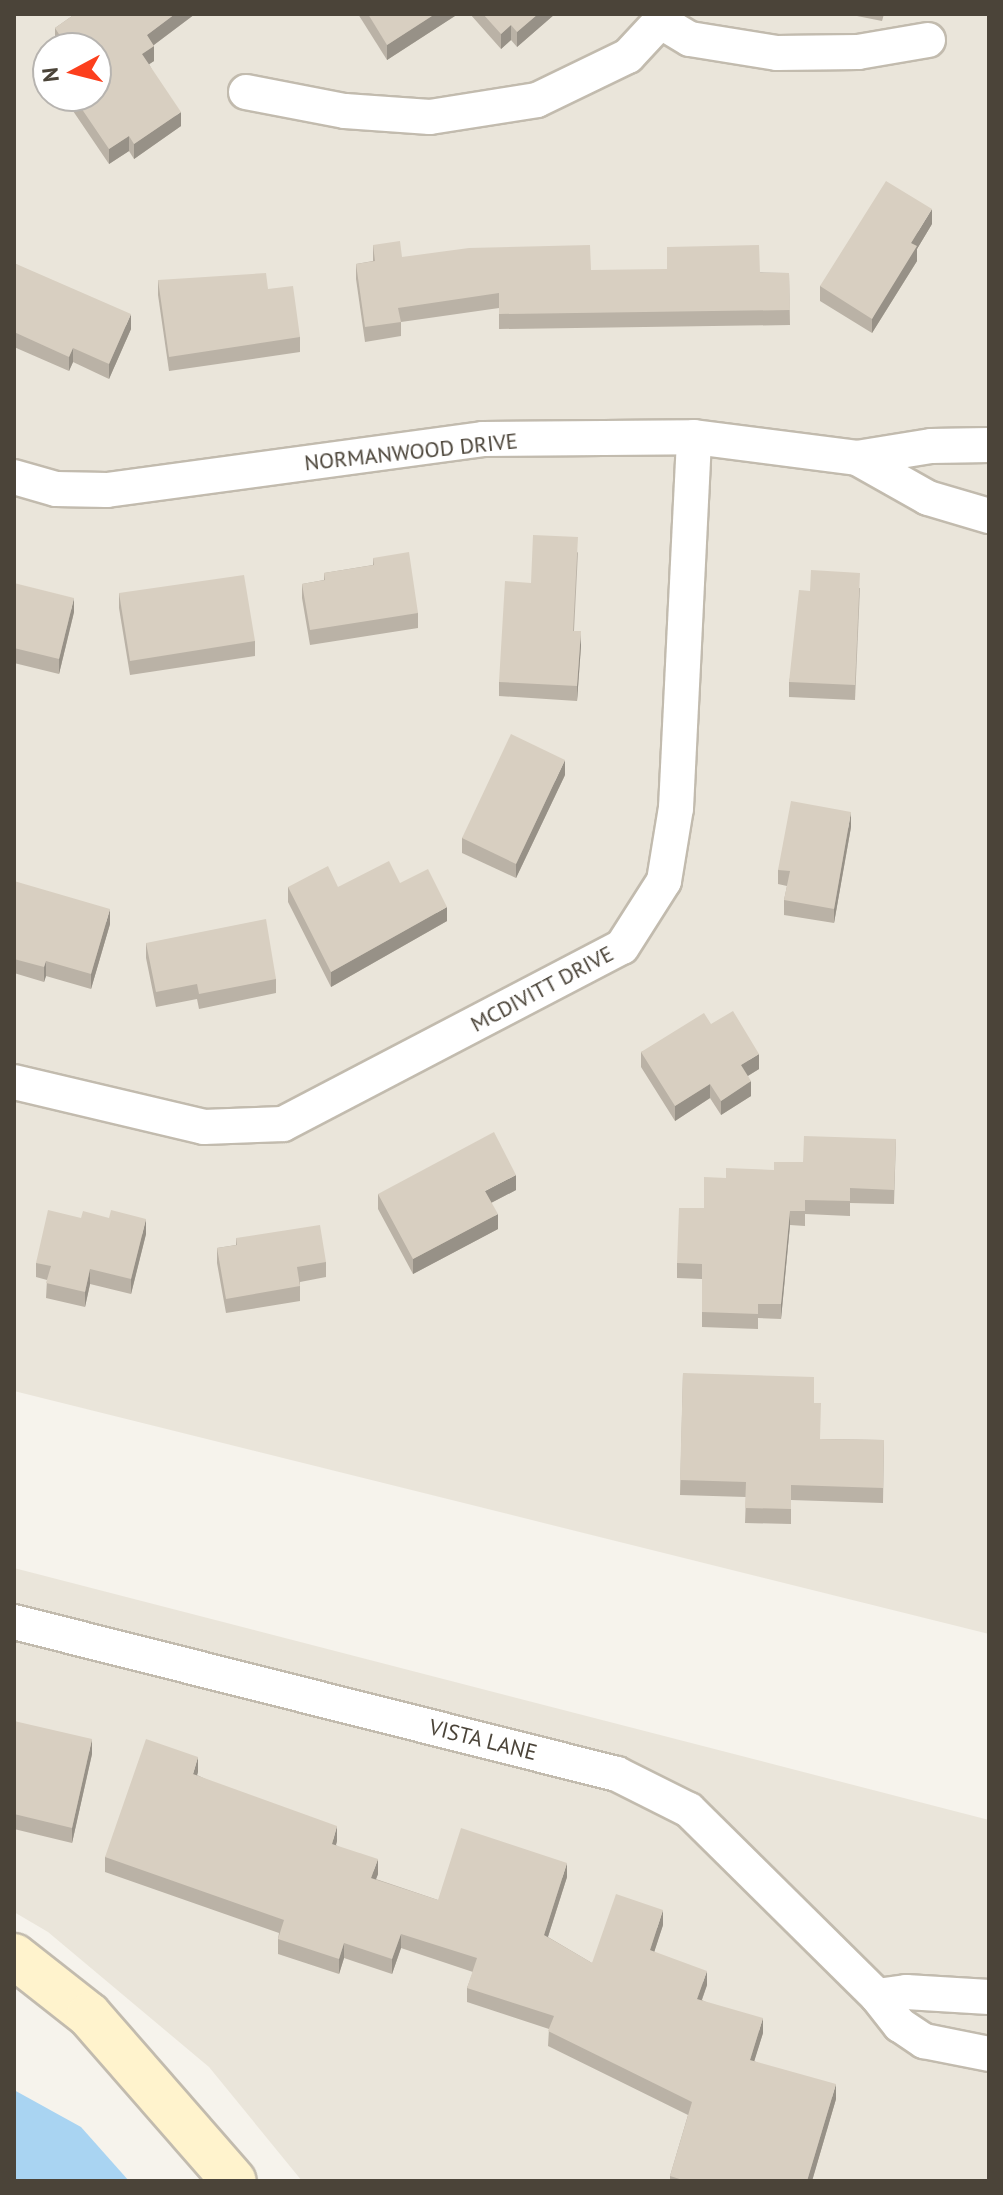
<!DOCTYPE html>
<html>
<head>
<meta charset="utf-8">
<style>
	body { margin:0 }
	#map { position:relative; width:1003px; height:2195px; overflow:hidden; background:#f6f3ec; font-family:"PT Sans",sans-serif }
	div>[style] { position:absolute }
	.residential>* { inset:0; background:#eae5da }
	.water>* { inset:0; background:#a9d4f2 }
	.roads { filter:drop-shadow(2px 0 #c2bbae) drop-shadow(-2px 0 #c2bbae) drop-shadow(0 2px #c2bbae) drop-shadow(0 -2px #c2bbae) }
	.street>* { height:34px; margin:-17px; padding:0 17px; transform-origin:17px; border-radius:17px; background:#fff }
	.secondary>* { height:44px; margin:-22px; padding:0 22px; transform-origin:22px; border-radius:22px; background:#fff3cd }
	.wall>* { inset:0; background:#bab2a6 }
	.shaded-wall>* { inset:0; background:#979187 }
	.building>* { inset:0; background:#d8cfc1 }
	span { translate:-50% -50%; white-space:nowrap; text-align:center; line-height:1.15; -webkit-text-stroke:7px #fff; paint-order:stroke }
	.street-label { font-size:22px; color:#4b4439 }
	.frame { position:absolute; inset:0; border:16px solid #4b4439; pointer-events:none }
	.north { position:absolute; left:32px; top:32px; width:80px; height:80px; box-sizing:border-box; background:#fff; border:2px solid #b7b4b0; border-radius:50%; rotate:263deg; font-size:22px; font-weight:700; line-height:32px; text-align:center; color:#4b4439 }
	.north::after { content:''; display:block; margin:auto; width:28px; height:36px; background:#fc3f1d; clip-path:polygon(50% 0,100% 100%,50% 72%,0 100%) }
</style>
</head>
<body>
<div id="map">
	<div class="residential">
		<div style="clip-path:polygon(evenodd,14px 14px,989px 14px,989px 1634px,14px 1391px,14px 14px,48px 48px,96px 48px,96px 96px,48px 96px,48px 48px)"></div>
		<div style="clip-path:polygon(14px 1568px,989px 1820px,989px 2181px,302px 2181px,209px 2067px,48px 1932px,14px 1912px)"></div>
	</div>
	<div class="water">
		<div style="clip-path:polygon(14px 2090px,81px 2127px,129px 2181px,14px 2181px)"></div>
	</div>
	<div class="roads">
		<div class="street">
			<div style="left:663px;top:23px;width:31px;rotate:31deg"></div>
			<div style="left:690px;top:39px;width:88px;rotate:9.1deg"></div>
			<div style="left:777px;top:53px;width:81px;rotate:-0.7deg"></div>
			<div style="left:858px;top:52px;width:71px;rotate:-9.7deg"></div>
			<div style="left:246px;top:92px;width:101px;rotate:10.9deg"></div>
			<div style="left:345px;top:111px;width:85px;rotate:4deg"></div>
			<div style="left:430px;top:117px;width:108px;rotate:-9deg"></div>
			<div style="left:537px;top:100px;width:101px;rotate:-25.8deg"></div>
			<div style="left:628px;top:56px;width:57px;rotate:-47.1deg"></div>
			<div style="left:989px;top:445px;width:58px;rotate:179deg"></div>
			<div style="left:931px;top:446px;width:75px;rotate:170.8deg"></div>
			<div style="left:857px;top:458px;width:81px;rotate:29.4deg"></div>
			<div style="left:928px;top:498px;width:64px;rotate:16.4deg"></div>
			<div style="left:14px;top:477px;width:44px;rotate:15.9deg"></div>
			<div style="left:56px;top:489px;width:51px;rotate:1.1deg"></div>
			<div style="left:107px;top:490px;width:379px;rotate:-7.7deg"></div>
			<div style="left:483px;top:439px;width:211px;rotate:-0.5deg"></div>
			<div style="left:694px;top:437px;width:164px;rotate:7.3deg"></div>
			<div style="left:14px;top:1082px;width:195px;rotate:13.3deg"></div>
			<div style="left:204px;top:1127px;width:79px;rotate:-2.2deg"></div>
			<div style="left:283px;top:1124px;width:382px;rotate:-27.6deg"></div>
			<div style="left:622px;top:947px;width:78px;rotate:-57.5deg"></div>
			<div style="left:664px;top:881px;width:74px;rotate:-80.7deg"></div>
			<div style="left:676px;top:808px;width:371px;rotate:-87.2deg"></div>
			<div style="left:14px;top:1622px;width:622px;rotate:14.15deg"></div>
			<div style="left:617px;top:1774px;width:80px;rotate:26.6deg"></div>
			<div style="left:689px;top:1810px;width:264px;rotate:44.7deg"></div>
			<div style="left:989px;top:1997px;width:83px;rotate:-176.6deg"></div>
			<div style="left:906px;top:1992px;width:29px;rotate:172deg"></div>
			<div style="left:877px;top:1996px;width:37px;rotate:52deg"></div>
			<div style="left:900px;top:2025px;width:29px;rotate:34deg"></div>
			<div style="left:924px;top:2041px;width:66px;rotate:11.3deg"></div>
		</div>
		<div class="secondary">
			<div style="left:14px;top:1956px;width:95px;rotate:38.2deg"></div>
			<div style="left:89px;top:2015px;width:220px;rotate:48.9deg"></div>
		</div>
	</div>
	<div class="wall">
		<div style="clip-path:polygon(75px 14px,195px 14px,154px 45px,154px 61px,149px 64px,181px 126px,134px 159px,129px 151px,109px 164px,71px 108px,71px 96px,96px 96px,96px 48px,58px 48px,55px 43px,55px 28px)"></div>
		<div style="clip-path:polygon(358px 14px,458px 14px,387px 60px)"></div>
		<div style="clip-path:polygon(470px 14px,555px 14px,517px 47px,511px 40px,501px 49px)"></div>
		<div style="clip-path:polygon(847px 14px,884px 14px,882px 21px)"></div>
		<div style="clip-path:polygon(932px 224px,917px 249px,917px 261px,872px 333px,820px 301px,820px 286px)"></div>
		<div style="clip-path:polygon(373px 245px,402px 257px,591px 270px,789px 273px,790px 325px,499px 329px,499px 308px,401px 322px,401px 336px,365px 342px,356px 279px,356px 264px,373px 261px)"></div>
		<div style="clip-path:polygon(14px 263px,131px 329px,109px 379px,73px 362px,69px 371px,14px 347px)"></div>
		<div style="clip-path:polygon(158px 280px,268px 289px,300px 337px,300px 352px,169px 371px,158px 295px)"></div>
		<div style="clip-path:polygon(578px 552px,574px 631px,581px 646px,577px 701px,499px 696px,499px 682px,531px 583px)"></div>
		<div style="clip-path:polygon(373px 558px,418px 613px,418px 628px,310px 645px,302px 598px,302px 584px,324px 580px,324px 573px,373px 565px)"></div>
		<div style="clip-path:polygon(14px 583px,74px 612px,59px 674px,14px 663px)"></div>
		<div style="clip-path:polygon(860px 588px,855px 700px,789px 697px,789px 682px,810px 591px)"></div>
		<div style="clip-path:polygon(119px 593px,255px 641px,255px 656px,130px 675px,119px 608px)"></div>
		<div style="clip-path:polygon(565px 775px,516px 878px,462px 853px,462px 838px)"></div>
		<div style="clip-path:polygon(851px 827px,834px 923px,784px 915px,784px 900px,787px 886px,778px 884px,778px 870px)"></div>
		<div style="clip-path:polygon(14px 881px,110px 924px,91px 989px,46px 976px,44px 982px,14px 973px)"></div>
		<div style="clip-path:polygon(400px 883px,447px 921px,331px 987px,288px 902px,288px 887px,338px 887px)"></div>
		<div style="clip-path:polygon(146px 943px,276px 979px,276px 993px,199px 1009px,197px 999px,156px 1007px,146px 958px)"></div>
		<div style="clip-path:polygon(711px 1024px,759px 1069px,748px 1076px,751px 1096px,721px 1115px,710px 1098px,675px 1121px,641px 1067px,641px 1052px)"></div>
		<div style="clip-path:polygon(896px 1139px,894px 1204px,850px 1203px,850px 1216px,805px 1214px,805px 1226px,790px 1225px,781px 1319px,758px 1318px,758px 1329px,702px 1327px,702px 1279px,677px 1278px,677px 1263px,704px 1208px,726px 1178px,774px 1170px)"></div>
		<div style="clip-path:polygon(516px 1190px,491px 1203px,498px 1229px,413px 1274px,378px 1209px,378px 1194px)"></div>
		<div style="clip-path:polygon(146px 1234px,131px 1294px,90px 1284px,85px 1307px,46px 1298px,47px 1280px,36px 1277px,36px 1263px)"></div>
		<div style="clip-path:polygon(236px 1238px,326px 1262px,326px 1277px,300px 1282px,300px 1301px,226px 1313px,217px 1263px,217px 1248px,236px 1245px)"></div>
		<div style="clip-path:polygon(683px 1373px,814px 1403px,820px 1439px,884px 1440px,883px 1503px,791px 1500px,791px 1524px,745px 1523px,746px 1497px,680px 1495px)"></div>
		<div style="clip-path:polygon(14px 1721px,92px 1754px,72px 1843px,14px 1829px)"></div>
		<div style="clip-path:polygon(198px 1772px,197px 1775px,337px 1841px,336px 1845px,378px 1874px,376px 1879px,438px 1900px,567px 1877px,548px 1937px,592px 1963px,663px 1925px,654px 1952px,707px 1985px,702px 2000px,763px 2033px,754px 2061px,836px 2099px,812px 2181px,670px 2181px,670px 2176px,688px 2115px,548px 2046px,549px 2029px,467px 2002px,467px 1988px,473px 1972px,401px 1948px,392px 1974px,344px 1958px,339px 1974px,278px 1954px,278px 1939px,279px 1933px,105px 1872px,105px 1857px)"></div>
	</div>
	<div class="shaded-wall">
		<div style="clip-path:polygon(175px 14px,195px 14px,147px 50px,147px 35px)"></div>
		<div style="clip-path:polygon(435px 14px,458px 14px,387px 60px,387px 45px)"></div>
		<div style="clip-path:polygon(538px 14px,555px 14px,517px 47px,517px 32px)"></div>
		<div style="clip-path:polygon(511px 25px,511px 40px,501px 49px,501px 34px)"></div>
		<div style="clip-path:polygon(154px 46px,154px 61px,142px 69px,142px 54px)"></div>
		<div style="clip-path:polygon(181px 112px,181px 126px,134px 159px,134px 144px)"></div>
		<div style="clip-path:polygon(129px 136px,129px 151px,109px 164px,109px 149px)"></div>
		<div style="clip-path:polygon(932px 209px,932px 224px,917px 249px,917px 261px,872px 333px,872px 319px,911px 243px)"></div>
		<div style="clip-path:polygon(131px 314px,131px 329px,109px 379px,109px 364px)"></div>
		<div style="clip-path:polygon(73px 348px,73px 362px,69px 371px,69px 357px)"></div>
		<div style="clip-path:polygon(74px 598px,74px 612px,59px 674px,59px 659px)"></div>
		<div style="clip-path:polygon(581px 631px,581px 646px,577px 701px,577px 686px)"></div>
		<div style="clip-path:polygon(565px 760px,565px 775px,516px 878px,516px 864px)"></div>
		<div style="clip-path:polygon(851px 812px,851px 827px,834px 923px,834px 909px)"></div>
		<div style="clip-path:polygon(447px 907px,447px 921px,331px 987px,331px 972px)"></div>
		<div style="clip-path:polygon(110px 909px,110px 924px,91px 989px,91px 974px)"></div>
		<div style="clip-path:polygon(46px 961px,46px 976px,44px 982px,44px 967px)"></div>
		<div style="clip-path:polygon(759px 1054px,759px 1069px,741px 1080px,741px 1065px)"></div>
		<div style="clip-path:polygon(751px 1081px,751px 1096px,721px 1115px,721px 1101px)"></div>
		<div style="clip-path:polygon(710px 1084px,710px 1098px,675px 1121px,675px 1106px)"></div>
		<div style="clip-path:polygon(516px 1175px,516px 1190px,485px 1206px,485px 1191px)"></div>
		<div style="clip-path:polygon(790px 1211px,790px 1225px,781px 1319px,781px 1304px)"></div>
		<div style="clip-path:polygon(498px 1214px,498px 1229px,413px 1274px,413px 1259px)"></div>
		<div style="clip-path:polygon(146px 1219px,146px 1234px,131px 1294px,131px 1279px)"></div>
		<div style="clip-path:polygon(90px 1269px,90px 1284px,85px 1307px,85px 1292px)"></div>
		<div style="clip-path:polygon(92px 1739px,92px 1754px,72px 1843px,72px 1828px)"></div>
		<div style="clip-path:polygon(198px 1757px,198px 1772px,193px 1788px,193px 1774px)"></div>
		<div style="clip-path:polygon(337px 1826px,337px 1841px,332px 1858px,332px 1844px)"></div>
		<div style="clip-path:polygon(378px 1859px,378px 1874px,371px 1892px,371px 1878px)"></div>
		<div style="clip-path:polygon(567px 1863px,567px 1877px,544px 1949px,544px 1935px)"></div>
		<div style="clip-path:polygon(663px 1910px,663px 1925px,650px 1965px,650px 1950px)"></div>
		<div style="clip-path:polygon(401px 1934px,401px 1948px,392px 1974px,392px 1959px)"></div>
		<div style="clip-path:polygon(344px 1943px,344px 1958px,339px 1974px,339px 1959px)"></div>
		<div style="clip-path:polygon(707px 1971px,707px 1985px,697px 2013px,697px 1999px)"></div>
		<div style="clip-path:polygon(763px 2018px,763px 2033px,750px 2075px,750px 2060px)"></div>
		<div style="clip-path:polygon(836px 2084px,836px 2099px,812px 2181px,807px 2181px)"></div>
	</div>
	<div class="building">
		<div style="clip-path:polygon(75px 14px,175px 14px,147px 35px,154px 46px,142px 54px,181px 112px,134px 144px,129px 136px,109px 149px,73px 96px,96px 96px,96px 48px,68px 48px,55px 28px)"></div>
		<div style="clip-path:polygon(368px 14px,435px 14px,387px 45px)"></div>
		<div style="clip-path:polygon(483px 14px,538px 14px,517px 32px,511px 25px,501px 34px)"></div>
		<div style="clip-path:polygon(886px 181px,932px 209px,911px 243px,917px 246px,872px 319px,820px 286px)"></div>
		<div style="clip-path:polygon(400px 241px,402px 257px,469px 248px,590px 245px,591px 270px,667px 269px,667px 247px,759px 245px,760px 273px,789px 273px,790px 310px,499px 314px,499px 293px,398px 308px,401px 322px,365px 327px,356px 264px,375px 261px,373px 245px)"></div>
		<div style="clip-path:polygon(14px 263px,131px 314px,109px 364px,73px 348px,69px 357px,14px 332px)"></div>
		<div style="clip-path:polygon(266px 273px,268px 289px,293px 286px,300px 337px,169px 357px,158px 280px)"></div>
		<div style="clip-path:polygon(533px 535px,578px 537px,573px 631px,581px 631px,577px 686px,499px 682px,505px 581px,531px 583px)"></div>
		<div style="clip-path:polygon(409px 552px,418px 613px,310px 630px,302px 584px,325px 580px,324px 573px,374px 565px,373px 558px)"></div>
		<div style="clip-path:polygon(811px 570px,860px 573px,855px 685px,789px 682px,799px 590px,810px 591px)"></div>
		<div style="clip-path:polygon(244px 575px,255px 641px,130px 661px,119px 593px)"></div>
		<div style="clip-path:polygon(14px 583px,74px 598px,59px 659px,14px 648px)"></div>
		<div style="clip-path:polygon(511px 734px,565px 760px,516px 864px,462px 838px)"></div>
		<div style="clip-path:polygon(791px 801px,851px 812px,834px 909px,784px 900px,790px 871px,778px 870px)"></div>
		<div style="clip-path:polygon(389px 861px,400px 883px,428px 869px,447px 907px,331px 972px,288px 887px,328px 866px,338px 887px)"></div>
		<div style="clip-path:polygon(14px 881px,110px 909px,91px 974px,46px 961px,44px 967px,14px 959px)"></div>
		<div style="clip-path:polygon(266px 919px,276px 979px,199px 994px,197px 984px,156px 992px,146px 943px)"></div>
		<div style="clip-path:polygon(733px 1011px,759px 1054px,741px 1065px,751px 1081px,721px 1101px,710px 1084px,675px 1106px,641px 1052px,704px 1013px,711px 1024px)"></div>
		<div style="clip-path:polygon(494px 1132px,516px 1175px,485px 1191px,498px 1214px,413px 1259px,378px 1194px)"></div>
		<div style="clip-path:polygon(804px 1136px,896px 1139px,894px 1190px,850px 1188px,850px 1201px,805px 1200px,805px 1211px,790px 1211px,781px 1304px,758px 1304px,758px 1314px,702px 1312px,702px 1264px,677px 1263px,679px 1208px,704px 1208px,704px 1177px,726px 1178px,726px 1168px,774px 1170px,774px 1162px,803px 1162px)"></div>
		<div style="clip-path:polygon(48px 1210px,81px 1218px,83px 1211px,109px 1218px,111px 1210px,146px 1219px,131px 1279px,90px 1269px,85px 1292px,46px 1283px,51px 1266px,36px 1263px)"></div>
		<div style="clip-path:polygon(320px 1225px,326px 1262px,297px 1267px,300px 1286px,226px 1299px,217px 1248px,237px 1245px,236px 1238px)"></div>
		<div style="clip-path:polygon(683px 1373px,814px 1377px,814px 1403px,821px 1403px,820px 1439px,884px 1440px,883px 1488px,791px 1485px,791px 1509px,745px 1508px,746px 1482px,680px 1480px)"></div>
		<div style="clip-path:polygon(14px 1721px,92px 1739px,72px 1828px,14px 1814px)"></div>
		<div style="clip-path:polygon(146px 1739px,198px 1757px,193px 1774px,337px 1826px,332px 1844px,378px 1859px,371px 1878px,438px 1900px,461px 1828px,567px 1863px,544px 1935px,592px 1963px,616px 1894px,663px 1910px,650px 1950px,707px 1971px,697px 1999px,763px 2018px,750px 2060px,836px 2084px,807px 2181px,686px 2181px,670px 2176px,692px 2102px,548px 2031px,554px 2016px,467px 1988px,477px 1958px,401px 1934px,392px 1959px,344px 1943px,339px 1959px,278px 1939px,284px 1920px,105px 1857px)"></div>
	</div>
	<div class="street-label">
		<span style="left:411px;top:452px;rotate:-6deg">NORMANWOOD DRIVE</span>
		<span style="left:542px;top:989px;rotate:-28deg">MCDIVITT DRIVE</span>
		<span style="left:483px;top:1740px;rotate:14deg">VISTA LANE</span>
	</div>
	<div class="frame"></div>
	<div class="north">N</div>
</div>
</body>
</html>
